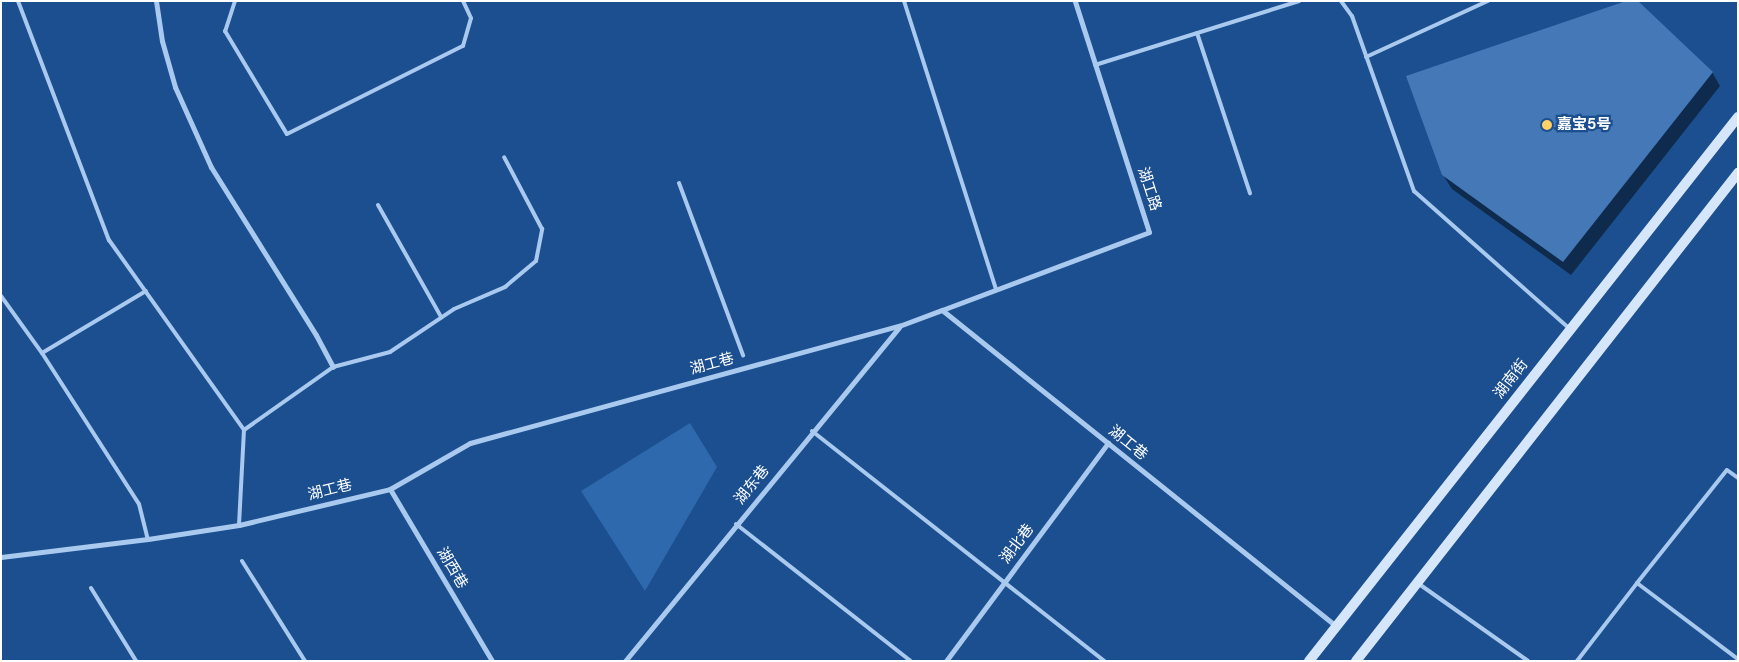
<!DOCTYPE html>
<html>
<head>
<meta charset="utf-8">
<style>
	body { margin:0 }
	#map { position:relative; width:1739px; height:662px; overflow:hidden; background:#1b4f8f; font-family:"DM Sans","Noto Sans SC",sans-serif }
	div>[style] { position:absolute }
	.green>* { inset:0; background:#2e69ad }
	.shadow>* { inset:0; background:#0007 }
	.building>* { inset:0; background:#4478b7 }
	.service>* { height:4px; margin:-2px; padding:0 2px; transform-origin:2px; border-radius:2px; background:#a9c9ee }
	.minor>* { height:5px; margin:-2.5px; padding:0 2.5px; transform-origin:2.5px; border-radius:2.5px; background:#a9c9ee }
	.secondary>* { height:10px; margin:-5px; padding:0 5px; transform-origin:5px; border-radius:5px; background:#d6e6fa }
	.dots>* { width:14px; height:14px; translate:-50% -50%; box-sizing:border-box; border:2px solid #1b4f8f; border-radius:50% }
	span { translate:-50% -50%; white-space:nowrap; text-align:center; line-height:1.15; -webkit-text-stroke:4.5px #1b4f8f; paint-order:stroke }
	.poi-label { font-size:15px; color:#fff; font-weight:700 }
	.left { translate:0 -50%; text-align:left }
	.street-label { font-size:15px; color:#fff }
	.frame { position:absolute; inset:0; border:2px solid #fff; pointer-events:none }
</style>
</head>
<body>
<div id="map">
	<div class="green">
		<div style="clip-path:polygon(690px 423px,717px 467px,645px 591px,581px 491px)"></div>
	</div>
	<div class="shadow">
		<div style="clip-path:polygon(1712px 72px,1720px 86px,1571px 275px,1452px 189px,1443px 175px)"></div>
	</div>
	<div class="building">
		<div style="clip-path:polygon(1626px 1px,1638px 1px,1713px 72px,1563px 262px,1442px 175px,1406px 76px)"></div>
	</div>
	<div class="service">
		<div style="left:18px;top:1px;width:256px;rotate:69.2deg"></div>
		<div style="left:109px;top:240px;width:233px;rotate:54.6deg"></div>
		<div style="left:235px;top:1px;width:32px;rotate:108deg"></div>
		<div style="left:225px;top:31px;width:120px;rotate:59deg"></div>
		<div style="left:287px;top:134px;width:197px;rotate:-26.6deg"></div>
		<div style="left:463px;top:46px;width:29px;rotate:-74deg"></div>
		<div style="left:471px;top:18px;width:19px;rotate:-115deg"></div>
		<div style="left:904px;top:1px;width:303px;rotate:72.3deg"></div>
		<div style="left:1341px;top:1px;width:19px;rotate:54deg"></div>
		<div style="left:1352px;top:16px;width:186px;rotate:70.5deg"></div>
		<div style="left:1414px;top:191px;width:207px;rotate:41.5deg"></div>
		<div style="left:1197px;top:33px;width:169px;rotate:71.7deg"></div>
		<div style="left:1366px;top:57px;width:134px;rotate:-24.7deg"></div>
		<div style="left:1095px;top:65px;width:214px;rotate:-17.4deg"></div>
		<div style="left:679px;top:183px;width:184px;rotate:69.6deg"></div>
		<div style="left:378px;top:205px;width:129px;rotate:60.6deg"></div>
		<div style="left:1px;top:296px;width:70px;rotate:54.3deg"></div>
		<div style="left:42px;top:353px;width:179px;rotate:57.3deg"></div>
		<div style="left:139px;top:504px;width:36px;rotate:76deg"></div>
		<div style="left:42px;top:353px;width:121px;rotate:-30.8deg"></div>
		<div style="left:812px;top:431px;width:372px;rotate:38.2deg"></div>
		<div style="left:736px;top:524px;width:222px;rotate:38.1deg"></div>
		<div style="left:239px;top:525px;width:95px;rotate:-87deg"></div>
		<div style="left:244px;top:430px;width:109px;rotate:-35.3deg"></div>
		<div style="left:333px;top:367px;width:59px;rotate:-14.7deg"></div>
		<div style="left:390px;top:352px;width:77px;rotate:-33.9deg"></div>
		<div style="left:454px;top:309px;width:56px;rotate:-23.3deg"></div>
		<div style="left:505px;top:287px;width:40px;rotate:-40deg"></div>
		<div style="left:536px;top:261px;width:33px;rotate:-79deg"></div>
		<div style="left:542px;top:229px;width:81px;rotate:-117.8deg"></div>
		<div style="left:242px;top:561px;width:118px;rotate:57.8deg"></div>
		<div style="left:1637px;top:583px;width:144px;rotate:-51.5deg"></div>
		<div style="left:1727px;top:470px;width:14px;rotate:36deg"></div>
		<div style="left:1419px;top:584px;width:133px;rotate:35.2deg"></div>
		<div style="left:91px;top:588px;width:86px;rotate:58.3deg"></div>
		<div style="left:1577px;top:661px;width:98px;rotate:-52.4deg"></div>
		<div style="left:1637px;top:583px;width:126px;rotate:37deg"></div>
	</div>
	<div class="minor">
		<div style="left:156px;top:1px;width:40px;rotate:81.5deg"></div>
		<div style="left:162px;top:41px;width:48px;rotate:74.2deg"></div>
		<div style="left:175px;top:87px;width:88px;rotate:65.8deg"></div>
		<div style="left:211px;top:167px;width:198px;rotate:58deg"></div>
		<div style="left:316px;top:335px;width:36px;rotate:62deg"></div>
		<div style="left:942px;top:310px;width:221px;rotate:-20.6deg"></div>
		<div style="left:1149px;top:232px;width:243px;rotate:-107.8deg"></div>
		<div style="left:390px;top:489px;width:200px;rotate:59.3deg"></div>
		<div style="left:1px;top:557px;width:148px;rotate:-7deg"></div>
		<div style="left:148px;top:539px;width:92px;rotate:-8.7deg"></div>
		<div style="left:239px;top:525px;width:155px;rotate:-13.4deg"></div>
		<div style="left:390px;top:489px;width:92px;rotate:-29.9deg"></div>
		<div style="left:470px;top:443px;width:445px;rotate:-15.3deg"></div>
		<div style="left:899px;top:326px;width:46px;rotate:-20.4deg"></div>
		<div style="left:942px;top:310px;width:505px;rotate:38.73deg"></div>
		<div style="left:625px;top:661px;width:432px;rotate:-50.6deg"></div>
		<div style="left:946px;top:661px;width:272px;rotate:-53.4deg"></div>
	</div>
	<div class="secondary">
		<div style="left:1309px;top:661px;width:693px;rotate:-51.74deg"></div>
		<div style="left:1356px;top:661px;width:620px;rotate:-51.95deg"></div>
	</div>
	<div class="dots">
		<div style="left:1547px;top:125px;background:#ffd166"></div>
	</div>
	<div class="poi-label">
		<span class="left" style="left:1557px;top:125px">嘉宝5号</span>
	</div>
	<div class="street-label">
		<span style="left:1149px;top:189px;rotate:72deg">湖工路</span>
		<span style="left:712px;top:364px;rotate:-15deg">湖工巷</span>
		<span style="left:1511px;top:379px;rotate:-52deg">湖南街</span>
		<span style="left:1128px;top:443px;rotate:39deg">湖工巷</span>
		<span style="left:752px;top:485px;rotate:-51deg">湖东巷</span>
		<span style="left:330px;top:490px;rotate:-14deg">湖工巷</span>
		<span style="left:1017px;top:544px;rotate:-53deg">湖北巷</span>
		<span style="left:452px;top:568px;rotate:59deg">湖西巷</span>
	</div>
	<div class="frame"></div>
</div>
</body>
</html>
